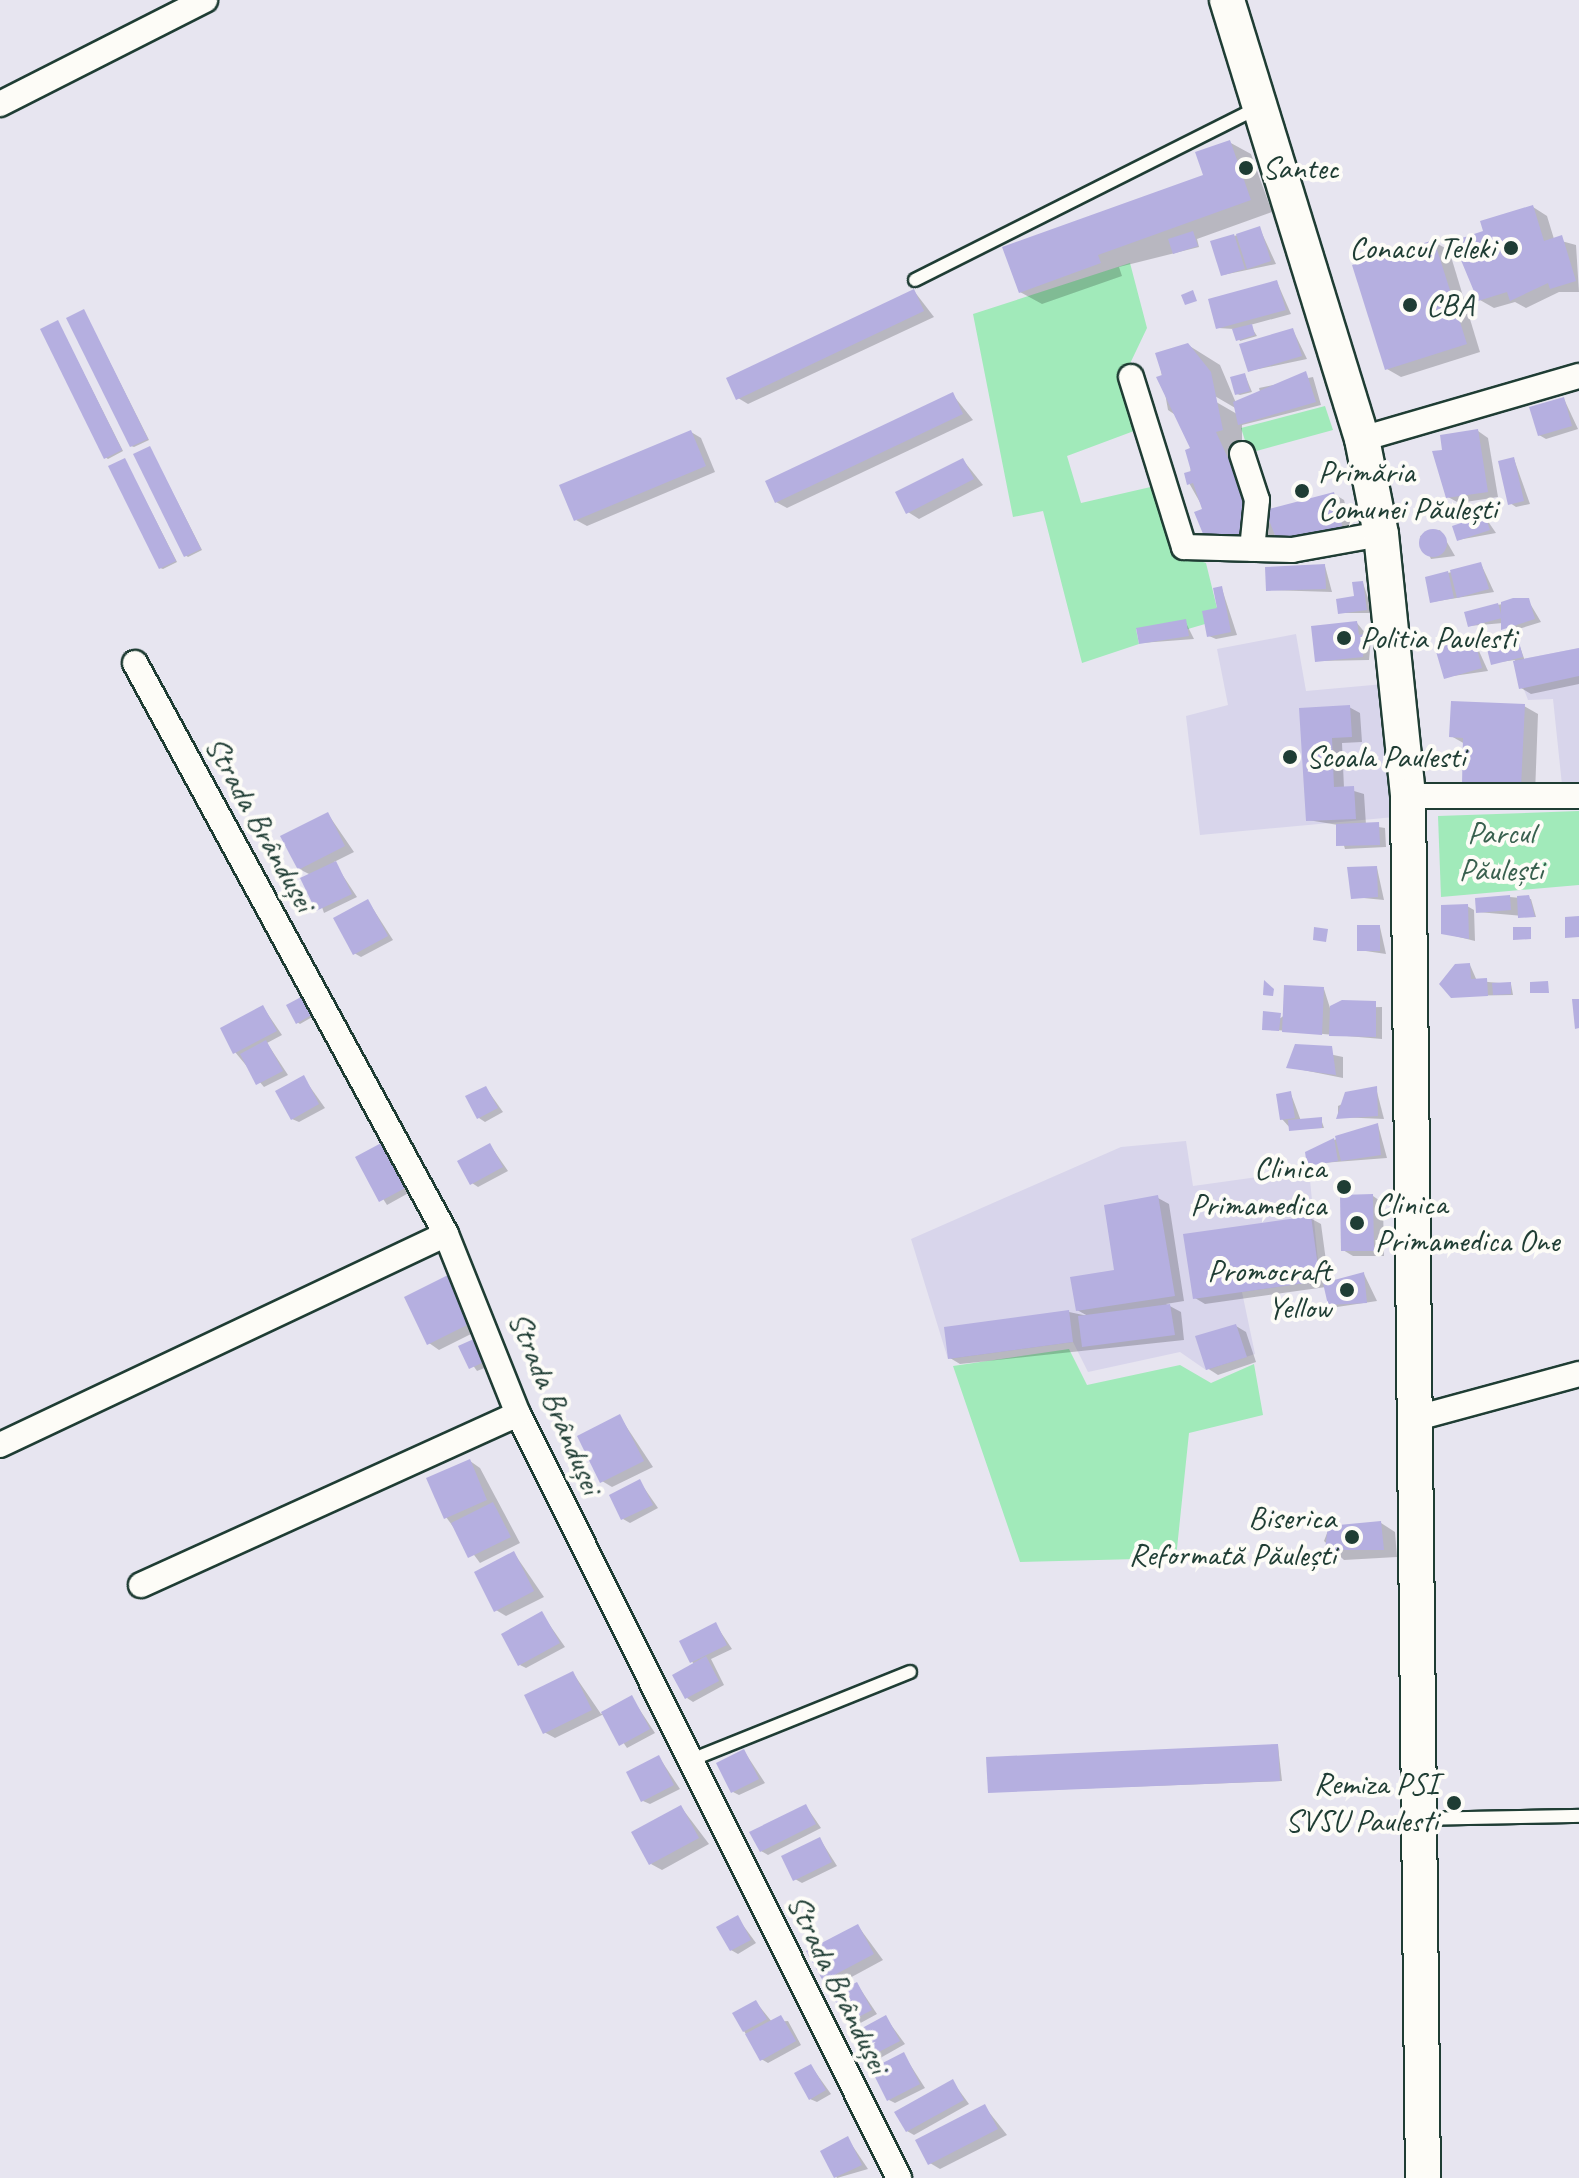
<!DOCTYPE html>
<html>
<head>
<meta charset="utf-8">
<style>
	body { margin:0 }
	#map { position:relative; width:1579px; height:2178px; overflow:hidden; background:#e7e5f0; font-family:Caveat,sans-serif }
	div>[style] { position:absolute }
	.built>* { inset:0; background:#d8d5eb }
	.green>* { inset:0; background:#a1eaba }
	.shadow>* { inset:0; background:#0003 }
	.building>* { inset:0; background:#b5afe0 }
	.round { border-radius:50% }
	.roads { filter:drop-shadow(2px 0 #1f3d34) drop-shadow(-2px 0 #1f3d34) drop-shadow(0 2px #1f3d34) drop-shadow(0 -2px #1f3d34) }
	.lane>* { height:12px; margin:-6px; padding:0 6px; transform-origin:6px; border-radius:6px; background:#fdfcf7 }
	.street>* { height:24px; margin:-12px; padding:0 12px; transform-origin:12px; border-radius:12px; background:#fdfcf7 }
	.secondary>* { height:34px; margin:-17px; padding:0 17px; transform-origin:17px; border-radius:17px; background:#fdfcf7 }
	.dots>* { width:22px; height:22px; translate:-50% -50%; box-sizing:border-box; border:4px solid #fdfcf7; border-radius:50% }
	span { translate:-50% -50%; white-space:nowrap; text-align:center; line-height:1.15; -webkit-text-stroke:8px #fdfcf7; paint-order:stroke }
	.poi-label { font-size:32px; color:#1f3d34 }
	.left { translate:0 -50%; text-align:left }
	.right { translate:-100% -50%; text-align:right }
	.street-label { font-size:32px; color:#1f3d34 }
	.park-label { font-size:32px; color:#39604f }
</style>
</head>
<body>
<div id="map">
	<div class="built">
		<div style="clip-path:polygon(1296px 634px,1306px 691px,1384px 684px,1395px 817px,1200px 835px,1186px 716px,1228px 705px,1217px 649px)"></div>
		<div style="clip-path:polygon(1579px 648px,1579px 785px,1562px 785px,1553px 699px,1528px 700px,1513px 661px)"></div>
		<div style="clip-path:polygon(1186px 1141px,1193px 1186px,1309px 1170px,1320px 1281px,1242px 1292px,1255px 1354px,1206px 1370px,1180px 1352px,1088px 1372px,1073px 1342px,948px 1359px,911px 1239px,1121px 1147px)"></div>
	</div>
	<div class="green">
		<div style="clip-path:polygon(1130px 263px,1147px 328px,1126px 372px,1142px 428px,1067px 456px,1081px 503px,1155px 486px,1174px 552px,1206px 563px,1217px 608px,1205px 624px,1188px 629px,1136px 629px,1139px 644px,1082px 663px,1043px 511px,1013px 517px,973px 314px)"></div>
		<div style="clip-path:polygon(1325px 406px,1333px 430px,1249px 453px,1241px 428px)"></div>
		<div style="clip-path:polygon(1579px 811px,1579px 885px,1441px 897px,1438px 816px)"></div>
		<div style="clip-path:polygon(1069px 1349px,1087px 1385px,1180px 1365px,1211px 1383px,1254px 1364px,1263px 1415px,1189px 1433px,1176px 1558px,1020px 1562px,953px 1366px)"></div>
	</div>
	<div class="shadow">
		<div style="clip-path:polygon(1229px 142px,1251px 154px,1272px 212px,1197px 239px,1199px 247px,1119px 267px,1122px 276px,1042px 304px,1020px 292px,1206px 176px)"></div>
		<div style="clip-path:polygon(1533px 207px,1547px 216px,1554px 239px,1576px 245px,1579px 292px,1559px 292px,1526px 308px,1515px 302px,1494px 308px,1480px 300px,1486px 233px)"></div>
		<div style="clip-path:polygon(1260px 229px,1276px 264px,1223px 275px,1234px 236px)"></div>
		<div style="clip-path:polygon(1434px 242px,1449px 250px,1480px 352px,1401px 377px,1387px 369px)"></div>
		<div style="clip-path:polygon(1277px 282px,1291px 314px,1250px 325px,1257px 336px,1240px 341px,1234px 329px,1218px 328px)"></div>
		<div style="clip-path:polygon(914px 291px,934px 317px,748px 404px,738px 398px)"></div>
		<div style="clip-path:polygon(84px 311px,149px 440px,134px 447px,131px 446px)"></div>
		<div style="clip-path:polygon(58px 322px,123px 451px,108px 459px,105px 457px)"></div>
		<div style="clip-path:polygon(1293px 330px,1307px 359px,1249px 371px)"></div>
		<div style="clip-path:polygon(evenodd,1188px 345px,1220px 365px,1236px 403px,1261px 395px,1259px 388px,1313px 377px,1321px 405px,1242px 425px,1242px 458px,1268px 511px,1334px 494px,1344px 500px,1354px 538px,1276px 532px,1270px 544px,1231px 557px,1189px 483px,1193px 450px,1183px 420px,1168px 410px,1158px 354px,1188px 345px,1213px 395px,1237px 409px,1237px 414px,1211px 399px,1213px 395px)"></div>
		<div style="clip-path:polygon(1245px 375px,1252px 392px,1240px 395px,1237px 394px)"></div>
		<div style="clip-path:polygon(953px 395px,973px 420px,787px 508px,776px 502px)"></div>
		<div style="clip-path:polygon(1564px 399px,1578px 429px,1546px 439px,1539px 435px)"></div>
		<div style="clip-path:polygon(1478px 431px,1488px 438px,1498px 497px,1459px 503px,1448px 497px)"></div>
		<div style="clip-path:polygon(691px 432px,701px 438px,715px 472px,587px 526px,576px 520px)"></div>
		<div style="clip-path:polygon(150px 448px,202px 550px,188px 557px,185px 555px)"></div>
		<div style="clip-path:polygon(1514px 459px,1530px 504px,1516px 507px,1510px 503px)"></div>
		<div style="clip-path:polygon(125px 460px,177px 562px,163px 569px,160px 568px)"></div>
		<div style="clip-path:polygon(963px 460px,983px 485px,919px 519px,908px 512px)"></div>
		<div style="clip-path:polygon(1485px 517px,1496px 533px,1458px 540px)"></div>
		<div style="clip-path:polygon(1440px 530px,1455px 556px,1431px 559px,1420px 536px)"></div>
		<div style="clip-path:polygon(1481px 564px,1494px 592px,1432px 602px,1448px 573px)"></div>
		<div style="clip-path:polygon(1325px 566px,1332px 592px,1268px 590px)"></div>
		<div style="clip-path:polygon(1363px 583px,1373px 613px,1340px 613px,1357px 598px)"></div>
		<div style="clip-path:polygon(1222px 589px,1237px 635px,1216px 639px,1209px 636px)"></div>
		<div style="clip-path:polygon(1528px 600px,1541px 622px,1509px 632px,1503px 623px,1469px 626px,1497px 605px)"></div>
		<div style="clip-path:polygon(1185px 621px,1194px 639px,1141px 643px)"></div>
		<div style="clip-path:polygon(1357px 623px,1371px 640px,1369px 660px,1317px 661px)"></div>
		<div style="clip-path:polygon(1474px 640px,1488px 671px,1446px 677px,1456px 644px)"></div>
		<div style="clip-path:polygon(1519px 644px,1525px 661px,1579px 650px,1579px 684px,1531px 694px,1521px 688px,1515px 660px,1493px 663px)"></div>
		<div style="clip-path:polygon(1524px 706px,1538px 714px,1535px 794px,1478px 791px,1465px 744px,1451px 736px)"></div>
		<div style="clip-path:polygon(1349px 707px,1360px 713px,1362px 742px,1342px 743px,1344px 788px,1364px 794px,1366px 825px,1385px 828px,1386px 847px,1345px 849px,1338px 825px,1308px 820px,1301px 710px)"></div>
		<div style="clip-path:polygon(328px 814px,354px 852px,334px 862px,357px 897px,324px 913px,311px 875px,299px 869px)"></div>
		<div style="clip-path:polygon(1377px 868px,1384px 900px,1353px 897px)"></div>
		<div style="clip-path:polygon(1510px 897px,1531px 899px,1536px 917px,1478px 912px)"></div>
		<div style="clip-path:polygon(368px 901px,393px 940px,361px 957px,354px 953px)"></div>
		<div style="clip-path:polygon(1467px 906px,1474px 910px,1475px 941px,1443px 933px)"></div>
		<div style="clip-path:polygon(1380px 927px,1386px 954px,1359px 950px)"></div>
		<div style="clip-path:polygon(1470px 965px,1477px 981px,1511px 984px,1513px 995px,1452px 996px)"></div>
		<div style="clip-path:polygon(1324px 989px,1330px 1008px,1382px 1007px,1382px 1039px,1264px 1029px)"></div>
		<div style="clip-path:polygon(306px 1000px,314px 1016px,300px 1024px,297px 1022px)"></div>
		<div style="clip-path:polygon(263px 1007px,282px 1035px,267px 1043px,288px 1075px,264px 1087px,235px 1052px)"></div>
		<div style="clip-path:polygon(1296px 1047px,1343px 1057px,1343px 1078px,1288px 1067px)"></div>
		<div style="clip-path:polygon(303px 1077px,325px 1108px,299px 1122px,292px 1119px)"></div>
		<div style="clip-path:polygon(486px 1088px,503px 1112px,485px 1122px,479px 1118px)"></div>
		<div style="clip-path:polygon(1376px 1088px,1384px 1119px,1338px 1117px,1338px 1106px)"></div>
		<div style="clip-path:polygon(1291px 1094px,1301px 1121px,1321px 1119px,1324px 1128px,1291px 1129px,1282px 1119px)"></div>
		<div style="clip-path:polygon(1378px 1125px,1387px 1158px,1309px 1164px,1334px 1140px)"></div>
		<div style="clip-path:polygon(490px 1145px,508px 1171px,478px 1187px,472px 1183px)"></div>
		<div style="clip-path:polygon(357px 1158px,414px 1190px,387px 1205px)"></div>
		<div style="clip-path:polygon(1373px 1196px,1383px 1203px,1384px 1256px,1353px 1256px,1343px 1250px)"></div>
		<div style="clip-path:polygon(1158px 1198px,1169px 1204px,1184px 1301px,1166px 1304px,1181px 1312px,1184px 1340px,960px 1364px,950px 1358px,1069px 1312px,1088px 1316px,1077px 1310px,1116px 1271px)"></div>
		<div style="clip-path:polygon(1310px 1218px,1321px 1224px,1329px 1283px,1364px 1274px,1377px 1301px,1337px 1307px,1326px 1287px,1205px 1304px,1195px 1298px)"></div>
		<div style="clip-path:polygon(447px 1277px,481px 1329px,439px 1350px,429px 1343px)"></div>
		<div style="clip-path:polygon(1236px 1326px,1246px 1332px,1256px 1362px,1218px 1375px,1207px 1368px)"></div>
		<div style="clip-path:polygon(460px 1347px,492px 1365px,477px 1371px)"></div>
		<div style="clip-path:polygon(620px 1417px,653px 1467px,612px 1487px,602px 1481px)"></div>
		<div style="clip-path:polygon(470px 1461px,480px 1468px,520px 1543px,480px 1563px,446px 1517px)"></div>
		<div style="clip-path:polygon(640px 1482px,658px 1508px,630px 1523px,623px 1519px)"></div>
		<div style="clip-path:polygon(1381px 1523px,1395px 1532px,1397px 1557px,1344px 1560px,1324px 1541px,1329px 1528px)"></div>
		<div style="clip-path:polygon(514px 1553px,544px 1597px,506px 1616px,496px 1610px)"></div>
		<div style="clip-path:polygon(542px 1614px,565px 1647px,526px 1668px,520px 1665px)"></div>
		<div style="clip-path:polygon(716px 1625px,732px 1649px,711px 1659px,724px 1685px,693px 1702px,687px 1698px,694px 1665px,682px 1642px)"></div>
		<div style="clip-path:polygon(573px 1673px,601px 1714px,632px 1698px,655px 1733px,627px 1748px,604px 1714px,555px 1738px,544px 1732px)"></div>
		<div style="clip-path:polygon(1278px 1746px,1282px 1781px,990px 1792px)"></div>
		<div style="clip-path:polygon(744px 1751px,765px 1783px,739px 1795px,733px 1792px)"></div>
		<div style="clip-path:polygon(659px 1757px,680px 1789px,650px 1804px,643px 1801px)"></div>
		<div style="clip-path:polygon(806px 1806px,821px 1828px,768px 1855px,761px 1851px)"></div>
		<div style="clip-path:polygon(681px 1807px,709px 1844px,662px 1870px,651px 1864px)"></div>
		<div style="clip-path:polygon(820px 1839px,837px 1866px,802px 1883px,795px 1879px)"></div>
		<div style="clip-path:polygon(737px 1917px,756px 1943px,738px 1954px,731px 1950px)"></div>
		<div style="clip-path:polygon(858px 1926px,883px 1960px,835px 1986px,824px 1980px)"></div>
		<div style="clip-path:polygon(857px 1984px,877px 2014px,855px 2026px,849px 2022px)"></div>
		<div style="clip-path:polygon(756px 2002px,772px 2022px,788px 2021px,801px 2045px,768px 2063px,761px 2059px,744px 2031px)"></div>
		<div style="clip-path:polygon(886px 2018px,905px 2044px,875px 2061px,868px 2057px)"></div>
		<div style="clip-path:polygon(904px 2055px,925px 2088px,895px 2103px,889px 2100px)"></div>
		<div style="clip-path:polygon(811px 2066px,831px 2094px,817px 2102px,810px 2099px)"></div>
		<div style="clip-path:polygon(953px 2082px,969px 2104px,914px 2135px,907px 2131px)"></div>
		<div style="clip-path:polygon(985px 2107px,1007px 2135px,940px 2169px,930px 2163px)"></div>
		<div style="clip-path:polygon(848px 2139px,868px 2169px,837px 2178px,822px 2151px)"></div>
	</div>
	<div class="building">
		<div style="clip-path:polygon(1230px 140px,1251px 200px,1098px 255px,1101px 263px,1019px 293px,1002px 247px,1203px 175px,1195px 152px)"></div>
		<div style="clip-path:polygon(1533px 205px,1544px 241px,1562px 235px,1576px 281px,1550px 289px,1548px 283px,1510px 301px,1507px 292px,1478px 301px,1453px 241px,1483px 231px,1480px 221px)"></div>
		<div style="clip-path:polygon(1260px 226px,1271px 261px,1247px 269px,1236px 234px)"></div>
		<div style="clip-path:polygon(1193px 231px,1198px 246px,1173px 254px,1168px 239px)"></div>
		<div style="clip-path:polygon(1234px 234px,1245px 269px,1221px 276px,1210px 241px)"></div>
		<div style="clip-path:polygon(1434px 240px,1467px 344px,1385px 370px,1352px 265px)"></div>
		<div style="clip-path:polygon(1277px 280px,1286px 310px,1216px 329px,1208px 299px)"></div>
		<div style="clip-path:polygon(914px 289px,924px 311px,736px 400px,726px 378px)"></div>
		<div style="clip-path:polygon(1193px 290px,1197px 301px,1185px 305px,1181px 295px)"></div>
		<div style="clip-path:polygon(84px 309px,148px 439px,130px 447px,66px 318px)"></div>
		<div style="clip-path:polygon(58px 320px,122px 450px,104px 459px,40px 329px)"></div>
		<div style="clip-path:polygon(1252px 324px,1255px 335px,1236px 341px,1232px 329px)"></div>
		<div style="clip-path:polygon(1293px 328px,1302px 356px,1248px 372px,1239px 344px)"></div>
		<div style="clip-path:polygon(1188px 343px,1211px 372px,1223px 430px,1216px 432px,1232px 467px,1239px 465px,1250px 501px,1248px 532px,1208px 546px,1194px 512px,1202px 509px,1193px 483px,1187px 485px,1184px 473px,1191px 471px,1185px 450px,1190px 448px,1156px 377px,1162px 375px,1155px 353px)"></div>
		<div style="clip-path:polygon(1306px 371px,1316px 402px,1238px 425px,1233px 402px)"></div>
		<div style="clip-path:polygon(1245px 373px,1250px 391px,1235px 395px,1230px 377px)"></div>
		<div style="clip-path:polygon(953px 392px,963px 414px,775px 503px,765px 481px)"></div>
		<div style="clip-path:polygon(1564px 397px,1572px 426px,1538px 436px,1529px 407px)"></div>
		<div style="clip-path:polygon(1478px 429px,1488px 492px,1446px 498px,1432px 451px,1442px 450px,1440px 435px)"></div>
		<div style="clip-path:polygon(691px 430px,706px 466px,574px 521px,559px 485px)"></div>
		<div style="clip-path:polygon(150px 446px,201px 549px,184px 557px,133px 454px)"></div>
		<div style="clip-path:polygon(1514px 457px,1524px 501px,1508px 505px,1498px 461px)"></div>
		<div style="clip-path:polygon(125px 458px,176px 561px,159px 569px,108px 466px)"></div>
		<div style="clip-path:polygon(963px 458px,974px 479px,906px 514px,895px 492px)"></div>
		<div style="clip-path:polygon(1334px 492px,1344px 533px,1278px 543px,1265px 510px)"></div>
		<div style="clip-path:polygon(1485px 515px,1490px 530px,1457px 541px,1452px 526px)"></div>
		<div class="round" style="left:1419px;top:529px;width:28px;height:28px"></div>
		<div style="clip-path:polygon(1481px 562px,1489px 589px,1457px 598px,1450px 570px)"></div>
		<div style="clip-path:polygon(1325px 564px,1326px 589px,1266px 591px,1265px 567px)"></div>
		<div style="clip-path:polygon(1448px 571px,1454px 598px,1430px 603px,1425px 577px)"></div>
		<div style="clip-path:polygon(1363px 581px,1367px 610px,1338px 614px,1336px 599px,1354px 596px,1352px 582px)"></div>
		<div style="clip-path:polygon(1222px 586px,1231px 632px,1207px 637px,1202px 611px,1217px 608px,1213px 588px)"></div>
		<div style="clip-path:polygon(1513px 598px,1529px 598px,1535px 619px,1501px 630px,1501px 602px)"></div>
		<div style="clip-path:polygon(1498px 603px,1502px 618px,1468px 627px,1464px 612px)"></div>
		<div style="clip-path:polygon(1186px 619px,1189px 636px,1139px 644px,1136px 628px)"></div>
		<div style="clip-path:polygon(1357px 621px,1359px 635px,1365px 634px,1363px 657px,1315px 662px,1311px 626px)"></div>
		<div style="clip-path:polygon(1474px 638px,1482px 668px,1444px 679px,1435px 648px,1456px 642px,1458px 649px)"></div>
		<div style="clip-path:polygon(1519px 642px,1523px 657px,1491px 665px,1487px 649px)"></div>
		<div style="clip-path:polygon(1579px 648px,1579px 676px,1519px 689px,1513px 661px)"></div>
		<div style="clip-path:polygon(1451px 701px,1525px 704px,1521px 787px,1462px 784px,1463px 738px,1449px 737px)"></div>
		<div style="clip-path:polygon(1350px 705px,1352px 737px,1332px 738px,1334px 787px,1354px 786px,1356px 819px,1306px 821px,1299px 708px)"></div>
		<div style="clip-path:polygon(328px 812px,345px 846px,298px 870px,280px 836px)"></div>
		<div style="clip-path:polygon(1379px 822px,1380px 845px,1336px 846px,1336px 824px)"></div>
		<div style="clip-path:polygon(336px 861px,352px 894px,316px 911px,300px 878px)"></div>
		<div style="clip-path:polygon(1377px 866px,1378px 897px,1351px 899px,1347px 867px)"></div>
		<div style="clip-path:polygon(1510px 895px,1511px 910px,1476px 913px,1475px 898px)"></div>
		<div style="clip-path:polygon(1529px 895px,1535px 917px,1518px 918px,1517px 896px)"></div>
		<div style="clip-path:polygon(368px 899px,388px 936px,353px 955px,333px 918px)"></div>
		<div style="clip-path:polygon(1468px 904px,1469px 939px,1441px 934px,1441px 905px)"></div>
		<div style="clip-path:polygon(1579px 916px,1579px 937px,1565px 938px,1565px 917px)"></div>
		<div style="clip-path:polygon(1357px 925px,1380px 925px,1380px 951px,1357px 951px)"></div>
		<div style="clip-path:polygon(1314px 927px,1328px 929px,1326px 942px,1313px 940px)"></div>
		<div style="clip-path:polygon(1513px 927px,1531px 927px,1531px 939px,1513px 940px)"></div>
		<div style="clip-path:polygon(1470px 963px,1471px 979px,1487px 978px,1488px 996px,1451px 998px,1439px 984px,1455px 964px)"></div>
		<div style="clip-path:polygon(1264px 980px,1274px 989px,1273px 996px,1263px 995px)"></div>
		<div style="clip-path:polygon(1548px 981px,1549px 993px,1530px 993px,1530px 982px)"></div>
		<div style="clip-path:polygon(1511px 982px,1511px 994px,1493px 995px,1492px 983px)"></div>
		<div style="clip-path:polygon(1284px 985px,1324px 987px,1322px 1035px,1282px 1032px)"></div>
		<div style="clip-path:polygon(303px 996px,313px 1014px,296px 1024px,286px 1005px)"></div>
		<div style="clip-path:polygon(1572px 999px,1579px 999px,1579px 1028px,1575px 1029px)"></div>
		<div style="clip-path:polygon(1342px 1000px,1376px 1001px,1376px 1037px,1329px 1036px,1330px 1006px)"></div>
		<div style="clip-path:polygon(263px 1005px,277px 1031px,233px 1054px,220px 1028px)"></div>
		<div style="clip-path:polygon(1263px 1011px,1281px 1013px,1279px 1031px,1262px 1030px)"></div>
		<div style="clip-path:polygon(266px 1040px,283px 1071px,256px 1085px,240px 1054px)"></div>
		<div style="clip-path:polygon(1295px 1044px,1332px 1046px,1336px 1075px,1286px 1068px)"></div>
		<div style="clip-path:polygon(304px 1075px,319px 1104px,291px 1120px,275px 1091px)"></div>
		<div style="clip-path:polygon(486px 1086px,498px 1108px,477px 1119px,465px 1096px)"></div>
		<div style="clip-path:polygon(1377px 1086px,1378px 1116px,1336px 1119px,1345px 1092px)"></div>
		<div style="clip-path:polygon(1291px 1091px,1295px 1118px,1280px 1120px,1276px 1094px)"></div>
		<div style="clip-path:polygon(1322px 1117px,1322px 1128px,1289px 1131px,1288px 1120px)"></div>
		<div style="clip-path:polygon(1378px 1123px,1381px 1155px,1341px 1161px,1335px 1136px)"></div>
		<div style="clip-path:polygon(1334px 1138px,1338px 1161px,1307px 1166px,1305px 1152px)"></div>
		<div style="clip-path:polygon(385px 1141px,409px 1186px,379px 1202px,355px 1157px)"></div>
		<div style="clip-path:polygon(490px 1143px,503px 1167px,470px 1185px,457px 1161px)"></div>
		<div style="clip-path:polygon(1373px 1194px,1374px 1251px,1341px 1251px,1340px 1195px)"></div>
		<div style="clip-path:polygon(1158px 1195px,1175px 1296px,1076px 1311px,1070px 1277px,1114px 1270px,1104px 1205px)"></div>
		<div style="clip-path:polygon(1311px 1216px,1320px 1281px,1193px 1299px,1183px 1234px)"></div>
		<div style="clip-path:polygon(1364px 1272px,1367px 1303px,1328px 1305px,1323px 1283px)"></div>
		<div style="clip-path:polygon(448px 1275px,471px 1323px,427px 1345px,404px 1297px)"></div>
		<div style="clip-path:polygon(1170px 1304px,1175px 1335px,1082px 1347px,1078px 1316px)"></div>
		<div style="clip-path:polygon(1069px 1310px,1073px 1342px,948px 1359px,944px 1327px)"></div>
		<div style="clip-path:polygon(1236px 1324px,1247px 1357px,1206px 1370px,1195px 1336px)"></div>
		<div style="clip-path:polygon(476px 1338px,486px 1361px,469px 1369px,458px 1346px)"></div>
		<div style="clip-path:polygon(620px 1414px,644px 1461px,600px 1483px,577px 1436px)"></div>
		<div style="clip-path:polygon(470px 1459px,487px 1500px,444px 1519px,426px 1478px)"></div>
		<div style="clip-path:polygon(640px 1479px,653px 1505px,621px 1520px,609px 1495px)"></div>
		<div style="clip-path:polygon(493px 1502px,511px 1537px,468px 1558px,451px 1523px)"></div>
		<div style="clip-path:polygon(1381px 1521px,1384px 1550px,1325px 1550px,1328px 1526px)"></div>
		<div style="clip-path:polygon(514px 1551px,534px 1591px,494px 1612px,474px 1572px)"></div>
		<div style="clip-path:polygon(542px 1611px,560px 1643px,518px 1666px,501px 1634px)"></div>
		<div style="clip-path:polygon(716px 1622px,727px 1645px,690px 1663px,679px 1641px)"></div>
		<div style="clip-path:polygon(706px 1656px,719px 1681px,685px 1699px,672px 1675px)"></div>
		<div style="clip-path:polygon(573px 1671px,592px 1710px,543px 1734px,524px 1695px)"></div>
		<div style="clip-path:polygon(632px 1695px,650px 1729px,619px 1746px,601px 1712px)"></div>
		<div style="clip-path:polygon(1278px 1744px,1280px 1781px,988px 1793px,986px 1757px)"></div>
		<div style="clip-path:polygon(744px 1749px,759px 1779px,731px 1793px,716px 1763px)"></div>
		<div style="clip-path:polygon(659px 1755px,674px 1785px,641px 1802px,626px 1772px)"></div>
		<div style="clip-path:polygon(806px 1804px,816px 1824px,760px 1852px,749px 1832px)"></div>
		<div style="clip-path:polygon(681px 1805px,699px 1838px,649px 1865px,631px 1832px)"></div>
		<div style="clip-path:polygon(820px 1837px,832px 1862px,793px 1881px,781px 1856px)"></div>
		<div style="clip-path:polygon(738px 1915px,751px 1940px,730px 1951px,716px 1927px)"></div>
		<div style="clip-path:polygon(858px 1924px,874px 1954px,823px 1981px,806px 1951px)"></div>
		<div style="clip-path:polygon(857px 1982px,872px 2010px,847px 2023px,832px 1995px)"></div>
		<div style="clip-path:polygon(756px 2000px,767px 2019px,743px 2032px,732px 2013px)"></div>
		<div style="clip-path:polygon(781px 2015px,796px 2041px,760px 2061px,745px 2034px)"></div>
		<div style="clip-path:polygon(886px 2015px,900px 2041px,867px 2058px,853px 2033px)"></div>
		<div style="clip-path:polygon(904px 2052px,920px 2084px,887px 2101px,871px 2069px)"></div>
		<div style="clip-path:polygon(811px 2064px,826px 2090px,809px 2100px,794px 2073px)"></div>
		<div style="clip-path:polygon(953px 2079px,964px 2100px,906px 2132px,894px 2112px)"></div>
		<div style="clip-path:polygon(985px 2104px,998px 2129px,928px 2165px,915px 2140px)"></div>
		<div style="clip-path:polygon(848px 2136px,862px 2165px,834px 2178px,820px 2151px)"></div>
	</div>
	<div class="roads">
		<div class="lane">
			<div style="left:915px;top:280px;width:385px;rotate:-26.7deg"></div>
			<div style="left:691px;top:1760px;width:236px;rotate:-21.9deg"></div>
			<div style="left:1422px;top:1819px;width:157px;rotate:-1.1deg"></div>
		</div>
		<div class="street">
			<div style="left:0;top:104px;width:230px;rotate:-26.9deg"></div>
			<div style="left:1131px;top:377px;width:178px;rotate:72.7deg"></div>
			<div style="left:1184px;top:547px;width:108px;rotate:1.6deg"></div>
			<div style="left:1292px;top:550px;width:90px;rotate:-10.2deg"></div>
			<div style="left:1362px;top:439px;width:226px;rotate:-16.2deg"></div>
			<div style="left:1242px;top:454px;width:48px;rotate:71.9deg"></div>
			<div style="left:1257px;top:500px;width:49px;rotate:95.8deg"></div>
			<div style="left:135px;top:663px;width:650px;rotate:61.42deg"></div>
			<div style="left:446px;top:1234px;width:194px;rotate:68.2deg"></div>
			<div style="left:518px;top:1414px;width:854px;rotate:63.49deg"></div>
			<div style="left:1408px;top:796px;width:171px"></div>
			<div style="left:1417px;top:1418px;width:168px;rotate:-15.2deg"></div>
			<div style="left:0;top:1445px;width:493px;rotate:-25.3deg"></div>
			<div style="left:141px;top:1585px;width:414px;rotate:-24.4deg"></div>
		</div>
		<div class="secondary">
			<div style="left:1227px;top:0;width:459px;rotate:72.9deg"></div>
			<div style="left:1362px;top:439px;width:97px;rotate:78.7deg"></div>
			<div style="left:1381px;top:534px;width:263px;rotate:84.1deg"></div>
			<div style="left:1408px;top:796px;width:1382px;rotate:89.38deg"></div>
		</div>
	</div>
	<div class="dots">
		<div style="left:1246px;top:168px;background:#1f3d34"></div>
		<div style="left:1511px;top:248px;background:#1f3d34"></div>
		<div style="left:1410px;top:305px;background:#1f3d34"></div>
		<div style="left:1302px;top:491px;background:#1f3d34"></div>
		<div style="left:1344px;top:638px;background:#1f3d34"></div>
		<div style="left:1290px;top:757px;background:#1f3d34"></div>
		<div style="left:1344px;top:1187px;background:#1f3d34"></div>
		<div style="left:1357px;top:1223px;background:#1f3d34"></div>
		<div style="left:1347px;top:1290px;background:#1f3d34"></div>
		<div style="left:1352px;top:1537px;background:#1f3d34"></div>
		<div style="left:1454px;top:1803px;background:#1f3d34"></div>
	</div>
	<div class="poi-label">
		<span class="left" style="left:1262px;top:168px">Santec</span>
		<span class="right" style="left:1495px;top:248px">Conacul Teleki</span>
		<span class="left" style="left:1426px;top:305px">CBA</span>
		<span class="left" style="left:1318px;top:491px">Primăria<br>Comunei Păulești</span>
		<span class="left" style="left:1360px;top:638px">Politia Paulesti</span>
		<span class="left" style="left:1306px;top:757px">Scoala Paulesti</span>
		<span class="right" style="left:1326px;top:1187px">Clinica<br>Primamedica</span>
		<span class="left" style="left:1375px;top:1223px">Clinica<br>Primamedica One</span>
		<span class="right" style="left:1331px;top:1290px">Promocraft<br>Yellow</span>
		<span class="right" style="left:1336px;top:1537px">Biserica<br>Reformată Păulești</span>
		<span class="right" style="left:1438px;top:1803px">Remiza PSI<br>SVSU Paulesti</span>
	</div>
	<div class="street-label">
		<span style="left:260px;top:824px;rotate:61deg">Strada Brândușei</span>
		<span style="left:555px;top:1403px;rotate:67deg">Strada Brândușei</span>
		<span style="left:838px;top:1984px;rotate:64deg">Strada Brândușei</span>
	</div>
	<div class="park-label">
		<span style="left:1501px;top:852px">Parcul<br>Păulești</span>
	</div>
</div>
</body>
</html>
